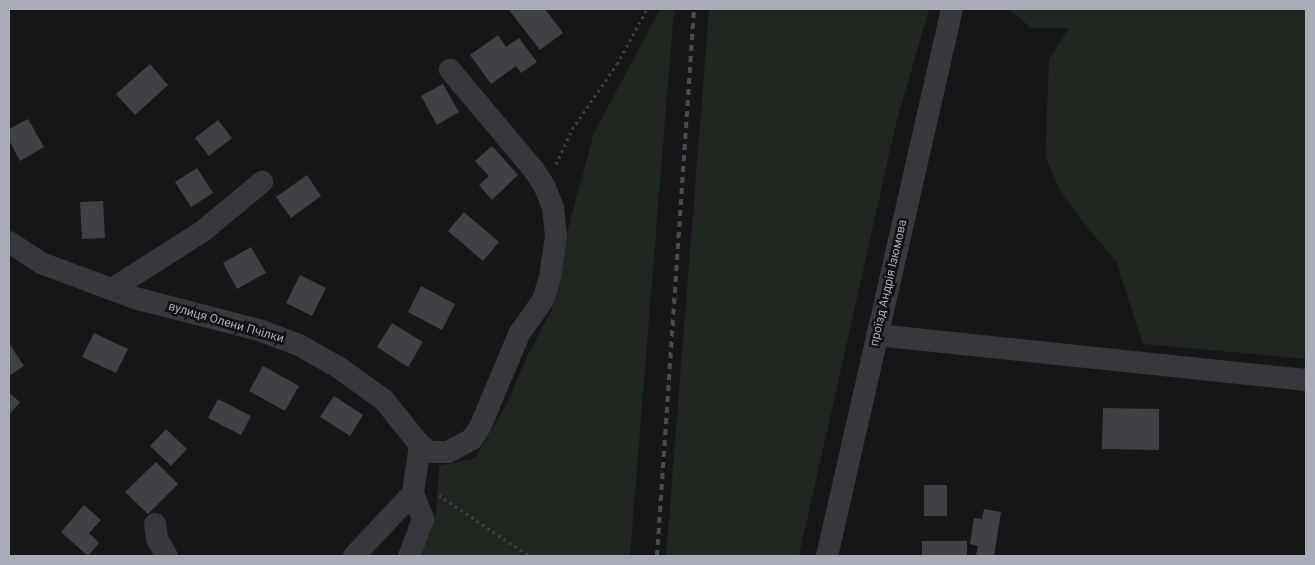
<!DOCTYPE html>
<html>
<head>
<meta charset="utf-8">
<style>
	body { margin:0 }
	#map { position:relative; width:1315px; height:565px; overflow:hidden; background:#161618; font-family:Roboto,sans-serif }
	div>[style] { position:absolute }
	.green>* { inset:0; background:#1e261f }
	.building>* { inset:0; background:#404145 }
	.path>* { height:3px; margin-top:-1.5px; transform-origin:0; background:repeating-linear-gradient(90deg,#3d3f44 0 2.5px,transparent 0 6.5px) }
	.minor>* { height:22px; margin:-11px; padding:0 11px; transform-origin:11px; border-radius:11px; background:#37383d }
	.rail>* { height:4px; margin-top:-2px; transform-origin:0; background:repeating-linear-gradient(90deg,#4a4c52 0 6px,transparent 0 11px) }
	span { translate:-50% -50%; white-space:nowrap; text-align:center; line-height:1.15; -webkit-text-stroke:5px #111113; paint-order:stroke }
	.street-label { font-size:12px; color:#a8adb8 }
	.frame { position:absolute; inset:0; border:10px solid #a8adb8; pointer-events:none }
</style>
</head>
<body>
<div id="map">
	<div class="green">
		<div style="clip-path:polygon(660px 9px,674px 9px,630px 556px,419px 556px,436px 515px,439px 466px,475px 458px,506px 406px,526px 358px,551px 312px,570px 221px,594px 133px)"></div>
		<div style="clip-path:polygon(709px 9px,929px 9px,897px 120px,799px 556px,666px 556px)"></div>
		<div style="clip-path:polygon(1009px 9px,1306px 9px,1306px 359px,1143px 344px,1116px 261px,1082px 221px,1061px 192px,1045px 156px,1049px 59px,1069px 28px,1031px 28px)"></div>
	</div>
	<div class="building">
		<div style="clip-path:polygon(511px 9px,545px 9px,563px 33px,540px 50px,509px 10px)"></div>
		<div style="clip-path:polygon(498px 35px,506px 47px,519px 38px,537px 62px,521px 73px,516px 66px,491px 84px,470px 55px)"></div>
		<div style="clip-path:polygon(150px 64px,168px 85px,135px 115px,116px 94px)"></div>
		<div style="clip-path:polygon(443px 84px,459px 112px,437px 125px,421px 96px)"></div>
		<div style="clip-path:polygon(28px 119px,44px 147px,20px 161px,9px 140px,9px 129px)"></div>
		<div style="clip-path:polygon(218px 120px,232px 138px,209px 156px,195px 138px)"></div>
		<div style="clip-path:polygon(492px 146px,518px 175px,492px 200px,479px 185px,489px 176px,475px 161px)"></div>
		<div style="clip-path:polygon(197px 168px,213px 193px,191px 207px,175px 182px)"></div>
		<div style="clip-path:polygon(307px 175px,321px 196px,291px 218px,276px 197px)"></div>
		<div style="clip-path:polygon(103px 201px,105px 238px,82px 239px,80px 202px)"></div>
		<div style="clip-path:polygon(464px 212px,499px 242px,483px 261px,448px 231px)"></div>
		<div style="clip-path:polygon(251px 247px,266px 273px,237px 289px,223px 263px)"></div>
		<div style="clip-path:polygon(300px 275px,326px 288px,312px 316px,286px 303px)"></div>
		<div style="clip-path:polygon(421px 286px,455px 304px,442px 330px,408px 312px)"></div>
		<div style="clip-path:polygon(392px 323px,423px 342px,408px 367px,377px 347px)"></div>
		<div style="clip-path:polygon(94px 333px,128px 349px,116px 373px,82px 357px)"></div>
		<div style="clip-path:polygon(9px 343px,24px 366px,9px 376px)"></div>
		<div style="clip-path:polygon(263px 366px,299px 386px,285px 411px,249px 391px)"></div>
		<div style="clip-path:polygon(9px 393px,20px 402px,9px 415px)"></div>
		<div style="clip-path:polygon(334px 396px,363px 415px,350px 436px,320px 417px)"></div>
		<div style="clip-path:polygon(218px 399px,251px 416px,241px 435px,208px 418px)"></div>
		<div style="clip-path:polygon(1103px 408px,1159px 409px,1159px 450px,1102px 449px)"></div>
		<div style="clip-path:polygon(166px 429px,187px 449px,171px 466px,150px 446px)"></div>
		<div style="clip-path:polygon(156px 462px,178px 484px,148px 514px,125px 492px)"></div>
		<div style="clip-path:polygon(924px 485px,947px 485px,947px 516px,924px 516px)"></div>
		<div style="clip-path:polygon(84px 505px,101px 520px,89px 533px,99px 543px,88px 556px,61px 532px)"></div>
		<div style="clip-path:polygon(984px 509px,1001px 512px,994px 556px,976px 556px,978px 546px,970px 544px,974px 518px,982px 519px)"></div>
		<div style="clip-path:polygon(922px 541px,967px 541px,967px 556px,922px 556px)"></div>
	</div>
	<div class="path">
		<div style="left:556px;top:164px;width:38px;rotate:-65deg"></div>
		<div style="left:572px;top:129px;width:79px;rotate:-55.3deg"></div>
		<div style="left:617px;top:64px;width:63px;rotate:-61.4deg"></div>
		<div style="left:439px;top:495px;width:109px;rotate:34.1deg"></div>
	</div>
	<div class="minor">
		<div style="left:9px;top:242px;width:38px;rotate:33deg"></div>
		<div style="left:41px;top:263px;width:100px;rotate:20.4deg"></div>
		<div style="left:135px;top:298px;width:128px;rotate:14.5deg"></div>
		<div style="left:259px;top:330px;width:43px;rotate:20.6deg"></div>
		<div style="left:299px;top:345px;width:45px;rotate:29.4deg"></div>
		<div style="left:338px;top:367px;width:57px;rotate:35.7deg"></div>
		<div style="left:384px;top:400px;width:58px;rotate:51.3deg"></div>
		<div style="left:420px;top:445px;width:12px;rotate:35deg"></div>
		<div style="left:430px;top:452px;width:18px"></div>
		<div style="left:448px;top:452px;width:27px;rotate:-28deg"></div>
		<div style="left:472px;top:439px;width:14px;rotate:-56deg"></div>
		<div style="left:480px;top:427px;width:101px;rotate:-67.2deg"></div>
		<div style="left:519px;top:334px;width:42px;rotate:-54.8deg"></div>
		<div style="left:543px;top:300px;width:24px;rotate:-73deg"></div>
		<div style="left:550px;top:277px;width:41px;rotate:-81.7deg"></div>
		<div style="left:556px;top:236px;width:28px;rotate:-96deg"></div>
		<div style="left:553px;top:208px;width:22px;rotate:-111deg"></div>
		<div style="left:545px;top:187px;width:20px;rotate:-123deg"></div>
		<div style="left:534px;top:170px;width:131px;rotate:-130deg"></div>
		<div style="left:112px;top:289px;width:108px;rotate:-32.5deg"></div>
		<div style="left:203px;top:231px;width:77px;rotate:-39.7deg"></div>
		<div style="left:877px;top:335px;width:431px;rotate:6deg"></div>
		<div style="left:155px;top:524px;width:15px;rotate:82deg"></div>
		<div style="left:157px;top:539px;width:20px;rotate:60deg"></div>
		<div style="left:354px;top:556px;width:86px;rotate:-46.9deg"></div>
		<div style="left:413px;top:493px;width:49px;rotate:-81.7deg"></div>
		<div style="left:409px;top:556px;width:40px;rotate:-69deg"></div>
		<div style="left:423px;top:519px;width:28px;rotate:-111deg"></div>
		<div style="left:827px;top:556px;width:561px;rotate:-77.13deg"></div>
	</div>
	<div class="rail">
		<div style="left:657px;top:556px;width:548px;rotate:-86.13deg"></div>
	</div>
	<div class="street-label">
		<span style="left:889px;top:283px;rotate:-77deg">проїзд Андрія Ізюмова</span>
		<span style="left:226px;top:323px;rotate:16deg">вулиця Олени Пчілки</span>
	</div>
	<div class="frame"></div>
</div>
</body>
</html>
